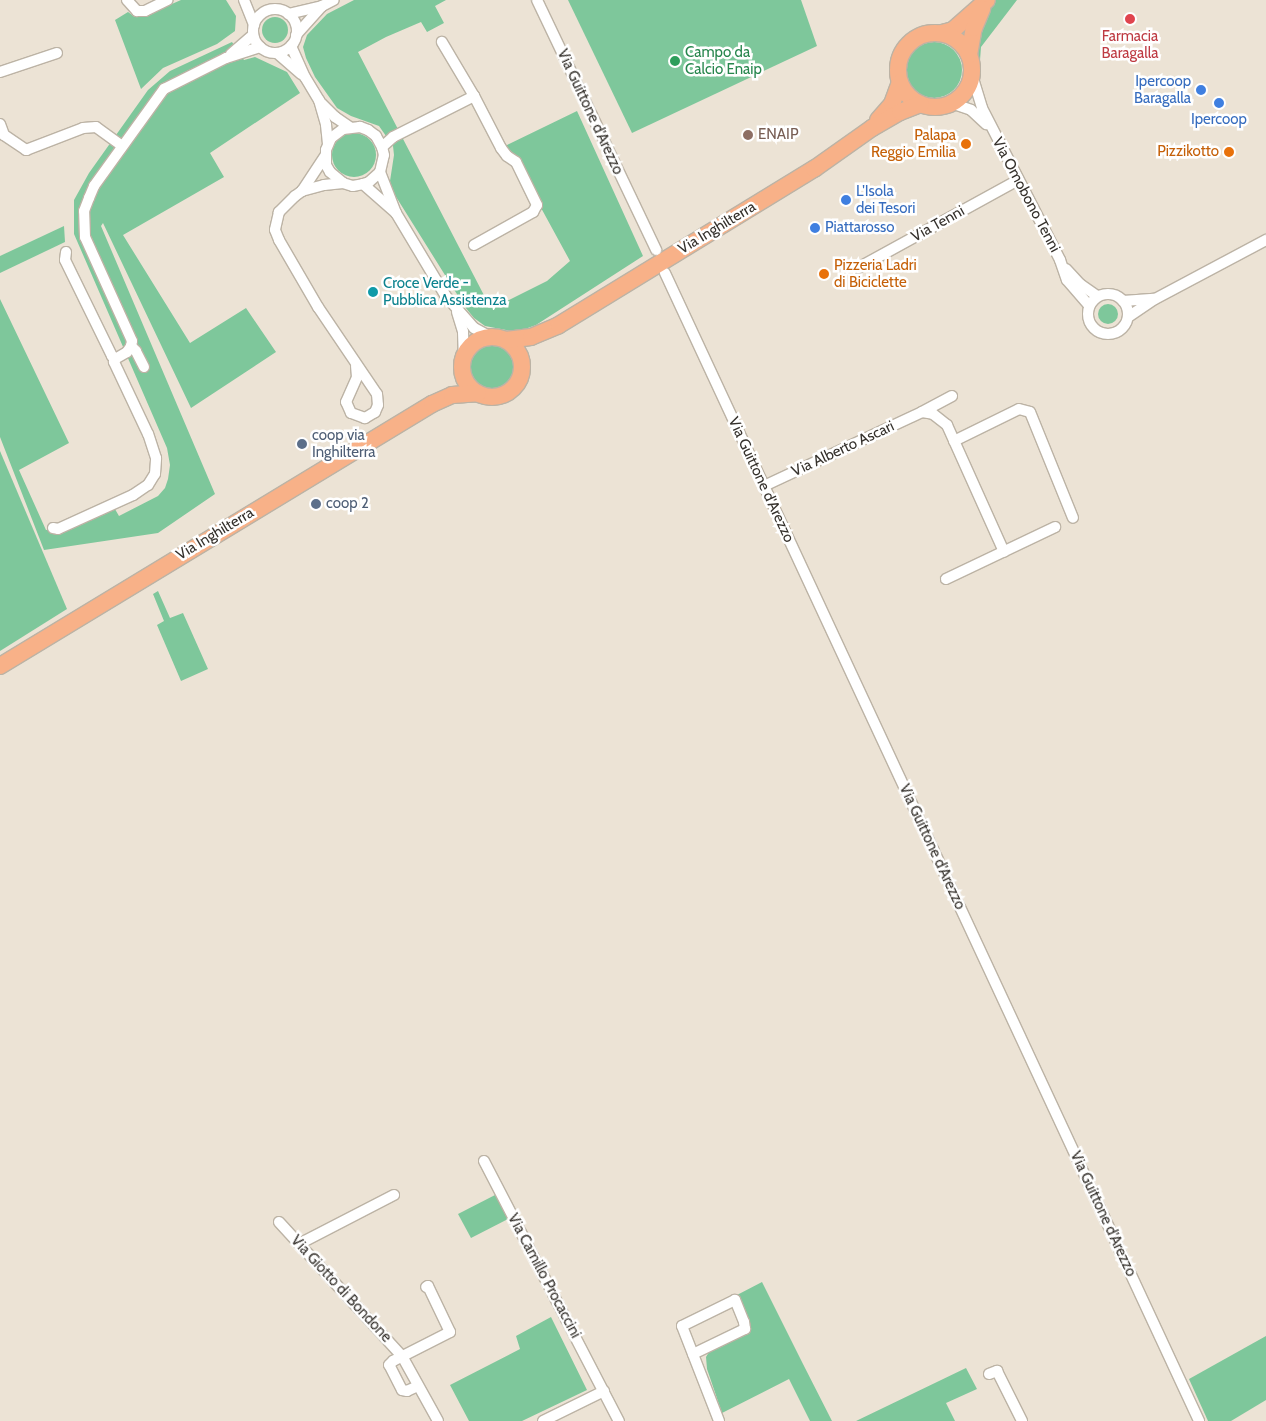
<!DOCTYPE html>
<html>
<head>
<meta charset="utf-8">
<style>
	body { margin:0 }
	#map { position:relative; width:1266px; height:1421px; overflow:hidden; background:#ece3d5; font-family:Cabin,sans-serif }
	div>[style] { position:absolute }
	.green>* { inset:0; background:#7ec79b }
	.round { border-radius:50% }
	.roads { filter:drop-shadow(1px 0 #bcb3a5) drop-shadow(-1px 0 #bcb3a5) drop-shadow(0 1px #bcb3a5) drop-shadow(0 -1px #bcb3a5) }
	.street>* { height:10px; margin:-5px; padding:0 5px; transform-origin:5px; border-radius:5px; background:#fff }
	.street>.ring { margin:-5px; padding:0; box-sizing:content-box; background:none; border:10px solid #fff; border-radius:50% }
	.primary>* { height:16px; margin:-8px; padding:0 8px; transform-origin:8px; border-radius:8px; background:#f8b188 }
	.primary>.ring { margin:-8px; padding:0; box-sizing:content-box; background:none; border:16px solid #f8b188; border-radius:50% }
	.dots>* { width:14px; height:14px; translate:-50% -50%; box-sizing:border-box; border:2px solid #fff; border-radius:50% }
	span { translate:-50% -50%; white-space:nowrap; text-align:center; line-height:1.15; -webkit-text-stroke:5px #fff; paint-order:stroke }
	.health-label { font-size:15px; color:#be3a42 }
	.leisure-label { font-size:15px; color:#27864d }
	.left { translate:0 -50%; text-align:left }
	.shop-label { font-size:15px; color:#366cbe }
	.right { translate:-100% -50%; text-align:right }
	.street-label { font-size:15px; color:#35312c }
	.education-label { font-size:15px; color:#785e54 }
	.food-label { font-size:15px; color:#c56008 }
	.culture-label { font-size:15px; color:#0d838f }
	.service-label { font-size:15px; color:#4e5e75 }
</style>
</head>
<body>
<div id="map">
	<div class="green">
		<div style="clip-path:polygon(181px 0,226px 0,236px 16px,235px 31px,217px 44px,163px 68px,141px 89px,115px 20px,128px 12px,135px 17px,142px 17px)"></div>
		<div style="clip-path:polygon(354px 0,446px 0,435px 6px,444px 23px,427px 32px,421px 22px,386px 37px,358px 52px,488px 303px,499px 305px,547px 281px,570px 261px,516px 162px,501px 148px,577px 111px,643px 256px,536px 325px,517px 332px,485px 326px,474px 318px,465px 307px,393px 192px,390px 181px,394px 155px,393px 146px,379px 126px,351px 116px,337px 108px,315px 77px,306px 58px,303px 47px,307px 35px,327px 14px)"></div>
		<div style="clip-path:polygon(568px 0,801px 0,817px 46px,632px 133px)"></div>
		<div style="clip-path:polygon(994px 0,1017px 0,981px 47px,979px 74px,975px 45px,982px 16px)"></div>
		<div class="round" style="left:262px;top:17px;width:26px;height:26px"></div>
		<div style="clip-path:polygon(232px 42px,244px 60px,255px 57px,287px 72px,300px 93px,210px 153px,224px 177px,123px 235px,190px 343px,246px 308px,276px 352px,191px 408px,103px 223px,101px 226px,215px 494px,158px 533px,44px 550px,0 437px,0 299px,69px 443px,19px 470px,46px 530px,58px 529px,112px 504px,119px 516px,158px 496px,165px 488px,168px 479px,170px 465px,167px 448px,74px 234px,74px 200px,89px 173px,148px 90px,170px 71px)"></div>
		<div class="round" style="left:906px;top:42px;width:56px;height:56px"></div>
		<div class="round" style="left:332px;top:133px;width:44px;height:44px"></div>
		<div style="clip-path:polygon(64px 226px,65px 242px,0 273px,0 256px)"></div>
		<div class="round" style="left:1098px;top:304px;width:20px;height:20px"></div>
		<div class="round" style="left:470px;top:345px;width:44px;height:44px"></div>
		<div style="clip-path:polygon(0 451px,67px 609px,0 651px)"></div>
		<div style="clip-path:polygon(158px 591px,170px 618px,183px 613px,208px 669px,181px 681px,157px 625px,164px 621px,153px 594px)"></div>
		<div style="clip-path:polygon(497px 1194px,510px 1218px,471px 1238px,458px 1214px)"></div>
		<div style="clip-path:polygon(762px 1282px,803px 1364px,832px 1421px,810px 1421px,789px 1379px,722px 1413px,707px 1369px,706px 1357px,709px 1352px,750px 1333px,749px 1320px,737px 1295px)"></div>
		<div style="clip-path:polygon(551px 1317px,587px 1390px,522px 1421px,469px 1421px,450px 1385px,520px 1349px,516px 1336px)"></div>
		<div style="clip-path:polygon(1266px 1336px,1266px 1400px,1231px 1421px,1208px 1421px,1189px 1379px)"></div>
		<div style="clip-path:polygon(966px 1368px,977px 1389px,946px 1403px,955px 1421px,856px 1421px)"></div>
	</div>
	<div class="roads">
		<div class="street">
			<div style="left:127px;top:0;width:15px;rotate:48deg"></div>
			<div style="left:137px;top:11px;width:8px"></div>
			<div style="left:145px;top:11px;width:25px;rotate:-26deg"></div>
			<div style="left:244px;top:0;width:27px;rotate:68deg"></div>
			<div style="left:537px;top:0;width:277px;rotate:64.5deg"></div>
			<div class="ring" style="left:253px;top:9px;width:34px;height:34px"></div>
			<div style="left:288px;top:14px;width:35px;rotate:-13deg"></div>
			<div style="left:322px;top:6px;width:13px;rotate:-27deg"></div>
			<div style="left:296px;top:35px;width:39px;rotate:-48deg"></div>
			<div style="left:291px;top:46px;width:34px;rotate:66deg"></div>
			<div style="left:305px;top:77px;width:27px;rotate:59deg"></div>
			<div style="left:319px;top:100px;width:26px;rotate:74deg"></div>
			<div style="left:326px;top:125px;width:19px;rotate:84deg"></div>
			<div style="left:277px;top:53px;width:32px;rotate:41deg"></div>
			<div style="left:231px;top:54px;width:29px;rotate:-41deg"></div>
			<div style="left:0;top:72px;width:60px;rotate:-18.4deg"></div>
			<div style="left:972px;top:75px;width:34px;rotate:73deg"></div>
			<div style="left:982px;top:108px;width:171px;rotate:62.8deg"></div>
			<div style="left:1060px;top:260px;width:21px;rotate:71deg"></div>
			<div style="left:1067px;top:280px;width:33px;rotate:49deg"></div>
			<div style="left:321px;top:103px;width:20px;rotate:45deg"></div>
			<div style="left:335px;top:117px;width:18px;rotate:34deg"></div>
			<div style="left:951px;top:103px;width:21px;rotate:19deg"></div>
			<div style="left:971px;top:110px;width:21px;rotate:43deg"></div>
			<div style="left:0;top:124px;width:12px;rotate:70deg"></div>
			<div style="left:4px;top:135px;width:27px;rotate:34deg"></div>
			<div style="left:26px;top:150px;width:61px;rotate:-21.1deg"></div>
			<div style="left:83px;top:128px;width:13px;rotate:-4deg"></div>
			<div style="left:96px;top:127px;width:32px;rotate:36deg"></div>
			<div style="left:382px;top:147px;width:15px;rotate:-42deg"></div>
			<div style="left:393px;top:137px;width:91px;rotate:-26.8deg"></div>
			<div style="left:474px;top:96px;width:63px;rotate:-120.7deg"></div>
			<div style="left:380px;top:172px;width:44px;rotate:68.7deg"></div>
			<div style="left:396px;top:213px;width:96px;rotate:59.1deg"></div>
			<div style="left:445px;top:295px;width:44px;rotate:48.7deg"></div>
			<div style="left:474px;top:328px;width:19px;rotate:28deg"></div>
			<div style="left:343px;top:183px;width:19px;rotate:174deg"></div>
			<div style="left:324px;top:185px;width:23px;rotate:165deg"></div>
			<div style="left:302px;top:191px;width:9px;rotate:144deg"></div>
			<div style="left:295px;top:196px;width:23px;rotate:135deg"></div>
			<div style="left:279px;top:212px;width:18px;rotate:103deg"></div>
			<div style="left:275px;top:230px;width:11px;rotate:68deg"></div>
			<div style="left:279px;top:240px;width:78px;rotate:59.8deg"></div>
			<div style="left:318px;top:307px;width:105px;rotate:55.9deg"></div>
			<div style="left:377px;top:394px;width:11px;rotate:85deg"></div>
			<div style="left:378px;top:405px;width:8px;rotate:113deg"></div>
			<div style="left:375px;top:412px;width:12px;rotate:149deg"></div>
			<div style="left:365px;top:418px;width:15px;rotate:-160deg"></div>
			<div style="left:351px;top:413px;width:12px;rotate:-114deg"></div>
			<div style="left:346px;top:402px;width:27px;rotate:-66deg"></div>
			<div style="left:357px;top:377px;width:11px;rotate:-95deg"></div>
			<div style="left:363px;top:184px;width:6px;rotate:-18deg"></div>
			<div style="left:369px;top:182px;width:15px;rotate:-42deg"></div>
			<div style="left:380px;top:172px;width:17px;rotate:-77deg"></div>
			<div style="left:384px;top:155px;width:8px;rotate:-104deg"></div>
			<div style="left:382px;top:147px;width:13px;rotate:-119deg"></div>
			<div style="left:376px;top:136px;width:10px;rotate:-143deg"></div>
			<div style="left:368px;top:130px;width:9px;rotate:-159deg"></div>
			<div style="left:360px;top:127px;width:17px;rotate:173deg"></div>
			<div style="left:343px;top:129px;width:15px;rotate:143deg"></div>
			<div style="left:331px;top:138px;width:13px;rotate:113deg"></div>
			<div style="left:326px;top:150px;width:15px;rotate:90deg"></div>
			<div style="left:326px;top:165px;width:8px;rotate:60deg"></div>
			<div style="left:330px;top:172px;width:17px;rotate:40deg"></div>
			<div style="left:343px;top:183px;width:10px;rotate:17deg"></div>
			<div style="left:353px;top:186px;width:10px;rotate:-11deg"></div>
			<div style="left:363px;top:184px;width:44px;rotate:41.3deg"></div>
			<div style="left:302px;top:191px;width:42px;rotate:-56.7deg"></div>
			<div style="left:474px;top:245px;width:68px;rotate:-29.2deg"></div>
			<div style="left:533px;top:212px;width:8px;rotate:-60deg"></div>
			<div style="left:537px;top:205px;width:48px;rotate:-116deg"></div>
			<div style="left:516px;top:162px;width:11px;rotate:-146deg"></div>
			<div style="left:507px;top:156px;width:10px;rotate:-127deg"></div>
			<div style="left:501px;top:148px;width:59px;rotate:-117.4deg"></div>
			<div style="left:66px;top:252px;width:8px;rotate:97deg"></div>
			<div style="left:65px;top:260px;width:107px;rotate:63.9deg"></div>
			<div style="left:112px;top:356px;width:4px;rotate:45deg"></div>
			<div style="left:115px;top:359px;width:14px;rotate:-30deg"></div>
			<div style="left:127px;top:352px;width:7px;rotate:-56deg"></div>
			<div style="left:858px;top:268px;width:183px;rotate:-28.8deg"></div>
			<div style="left:1066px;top:269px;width:21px;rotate:47deg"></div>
			<div style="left:1080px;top:284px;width:21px;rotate:35deg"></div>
			<div style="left:665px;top:273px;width:1266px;rotate:65.05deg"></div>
			<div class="ring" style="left:1088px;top:294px;width:30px;height:30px"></div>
			<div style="left:1123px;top:301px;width:31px;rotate:-4deg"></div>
			<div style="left:457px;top:312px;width:21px;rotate:73deg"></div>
			<div style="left:463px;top:332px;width:24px;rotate:88deg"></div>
			<div style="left:1128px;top:317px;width:32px;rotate:-34deg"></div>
			<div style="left:1155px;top:299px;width:126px;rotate:-28deg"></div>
			<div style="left:144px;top:367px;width:18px;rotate:-117deg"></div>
			<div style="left:136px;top:351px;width:7px;rotate:-135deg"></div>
			<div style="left:131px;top:346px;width:5px;rotate:-79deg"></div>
			<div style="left:132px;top:341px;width:114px;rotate:-114.3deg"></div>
			<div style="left:85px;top:237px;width:26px;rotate:-92deg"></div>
			<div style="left:84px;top:211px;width:14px;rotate:-69deg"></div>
			<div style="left:89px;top:198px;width:13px;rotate:-67deg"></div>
			<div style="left:94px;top:186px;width:120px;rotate:-54.2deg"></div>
			<div style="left:164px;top:89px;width:69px;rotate:-26.6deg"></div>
			<div style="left:226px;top:58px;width:36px;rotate:-18deg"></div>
			<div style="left:922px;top:412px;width:34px;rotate:-28deg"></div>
			<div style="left:954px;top:441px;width:72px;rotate:-26.2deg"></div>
			<div style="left:1019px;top:409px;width:11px;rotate:15deg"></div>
			<div style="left:1030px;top:412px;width:114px;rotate:67.9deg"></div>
			<div style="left:764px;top:486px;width:174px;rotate:-25.1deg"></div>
			<div style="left:922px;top:412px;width:11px;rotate:10deg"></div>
			<div style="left:933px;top:414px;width:18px;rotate:38deg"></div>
			<div style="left:947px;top:425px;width:139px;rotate:65.8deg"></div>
			<div style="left:53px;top:528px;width:5px;rotate:11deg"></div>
			<div style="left:58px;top:529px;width:82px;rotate:-24.4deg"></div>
			<div style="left:133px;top:495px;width:18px;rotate:-34deg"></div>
			<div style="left:148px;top:485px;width:13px;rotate:-58deg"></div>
			<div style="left:155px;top:474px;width:16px;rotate:-86deg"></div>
			<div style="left:156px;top:458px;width:25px;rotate:-108deg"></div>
			<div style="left:148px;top:434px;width:80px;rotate:-115.3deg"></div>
			<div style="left:114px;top:362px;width:3px;rotate:-72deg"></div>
			<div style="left:946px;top:579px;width:121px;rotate:-25.5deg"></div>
			<div style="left:484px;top:1161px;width:293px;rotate:62.6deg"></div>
			<div style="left:279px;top:1222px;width:182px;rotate:47.5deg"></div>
			<div style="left:402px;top:1356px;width:74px;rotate:61deg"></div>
			<div style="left:299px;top:1244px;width:107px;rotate:-27.3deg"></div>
			<div style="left:693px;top:1354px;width:58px;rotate:-25.7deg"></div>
			<div style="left:745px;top:1329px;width:7px;rotate:-98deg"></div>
			<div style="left:744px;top:1322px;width:24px;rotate:-112deg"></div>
			<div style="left:735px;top:1300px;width:59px;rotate:153.9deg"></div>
			<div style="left:682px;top:1326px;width:102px;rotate:68.7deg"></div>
			<div style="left:989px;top:1374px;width:9px;rotate:-21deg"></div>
			<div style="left:997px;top:1371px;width:56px;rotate:63.4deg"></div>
			<div style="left:418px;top:1386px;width:12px;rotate:156deg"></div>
			<div style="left:407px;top:1391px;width:5px;rotate:-169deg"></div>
			<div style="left:402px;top:1390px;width:28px;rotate:-117deg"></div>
			<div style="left:389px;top:1365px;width:6px;rotate:-45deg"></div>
			<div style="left:393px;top:1361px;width:64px;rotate:-27deg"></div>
			<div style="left:450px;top:1332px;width:51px;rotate:-115.6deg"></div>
			<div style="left:428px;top:1286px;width:2px;rotate:153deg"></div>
			<div style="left:543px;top:1421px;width:68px;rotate:-26.2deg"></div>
		</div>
		<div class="primary">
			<div style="left:942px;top:33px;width:11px;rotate:-15deg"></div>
			<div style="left:953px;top:30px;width:45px;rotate:-41.4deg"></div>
			<div class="ring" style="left:898px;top:33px;width:58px;height:58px"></div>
			<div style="left:969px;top:55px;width:27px;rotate:-80deg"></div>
			<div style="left:974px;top:28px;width:21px;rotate:-67deg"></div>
			<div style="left:878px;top:120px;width:21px;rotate:-49deg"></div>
			<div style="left:892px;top:104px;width:23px;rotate:-70deg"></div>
			<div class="ring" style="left:462px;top:337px;width:44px;height:44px"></div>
			<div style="left:506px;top:340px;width:25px;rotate:-7deg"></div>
			<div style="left:531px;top:337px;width:30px;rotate:-23deg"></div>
			<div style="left:559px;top:325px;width:299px;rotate:-31.5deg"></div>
			<div style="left:814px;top:169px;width:71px;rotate:-35.3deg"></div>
			<div style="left:872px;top:128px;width:32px;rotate:-30deg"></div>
			<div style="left:900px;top:112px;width:22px;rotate:-21deg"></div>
			<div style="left:0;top:666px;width:505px;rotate:-31.24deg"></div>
			<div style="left:432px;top:404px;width:22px;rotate:-24deg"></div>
			<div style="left:452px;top:395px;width:26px;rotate:-4deg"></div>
		</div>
	</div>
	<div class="dots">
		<div style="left:1130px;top:19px;background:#e0444e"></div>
		<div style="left:675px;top:61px;background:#2e9e5b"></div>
		<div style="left:1201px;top:90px;background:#3f7fe0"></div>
		<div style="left:1219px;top:103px;background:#3f7fe0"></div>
		<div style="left:748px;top:135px;background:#8d6e63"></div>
		<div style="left:966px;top:144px;background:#e8710a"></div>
		<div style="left:1229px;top:152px;background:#e8710a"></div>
		<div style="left:846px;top:200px;background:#3f7fe0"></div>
		<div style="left:815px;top:228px;background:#3f7fe0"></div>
		<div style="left:824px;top:274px;background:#e8710a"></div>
		<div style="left:373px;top:292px;background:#0f9aa8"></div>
		<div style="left:302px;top:444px;background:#5c6f8a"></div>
		<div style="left:316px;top:504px;background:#5c6f8a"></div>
	</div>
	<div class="health-label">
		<span style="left:1130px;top:45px">Farmacia<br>Baragalla</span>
	</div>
	<div class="leisure-label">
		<span class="left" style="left:685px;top:61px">Campo da<br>Calcio Enaip</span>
	</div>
	<div class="shop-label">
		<span class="right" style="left:1191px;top:90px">Ipercoop<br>Baragalla</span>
		<span style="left:1219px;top:120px">Ipercoop</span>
		<span class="left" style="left:856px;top:200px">L'Isola<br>dei Tesori</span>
		<span class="left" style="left:825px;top:228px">Piattarosso</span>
	</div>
	<div class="street-label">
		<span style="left:590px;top:112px;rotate:65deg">Via Guittone d'Arezzo</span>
		<span style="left:1026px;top:195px;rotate:62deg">Via Omobono Tenni</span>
		<span style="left:938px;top:224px;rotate:-29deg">Via Tenni</span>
		<span style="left:717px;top:228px;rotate:-31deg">Via Inghilterra</span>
		<span style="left:843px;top:449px;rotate:-25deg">Via Alberto Ascari</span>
		<span style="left:761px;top:480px;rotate:65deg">Via Guittone d'Arezzo</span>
		<span style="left:215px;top:534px;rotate:-31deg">Via Inghilterra</span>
		<span style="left:932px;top:847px;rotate:65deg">Via Guittone d'Arezzo</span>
		<span style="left:1103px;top:1214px;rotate:65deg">Via Guittone d'Arezzo</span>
		<span style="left:544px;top:1276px;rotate:62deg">Via Camillo Procaccini</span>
		<span style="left:341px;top:1289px;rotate:47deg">Via Giotto di Bondone</span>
	</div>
	<div class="education-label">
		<span class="left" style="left:758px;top:135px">ENAIP</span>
	</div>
	<div class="food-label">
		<span class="right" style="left:956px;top:144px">Palapa<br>Reggio Emilia</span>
		<span class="right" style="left:1219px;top:152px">Pizzikotto</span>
		<span class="left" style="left:834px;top:274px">Pizzeria Ladri<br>di Biciclette</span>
	</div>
	<div class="culture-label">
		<span class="left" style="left:383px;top:292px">Croce Verde -<br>Pubblica Assistenza</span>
	</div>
	<div class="service-label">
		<span class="left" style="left:312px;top:444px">coop via<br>Inghilterra</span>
		<span class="left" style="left:326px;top:504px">coop 2</span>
	</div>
</div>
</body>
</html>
